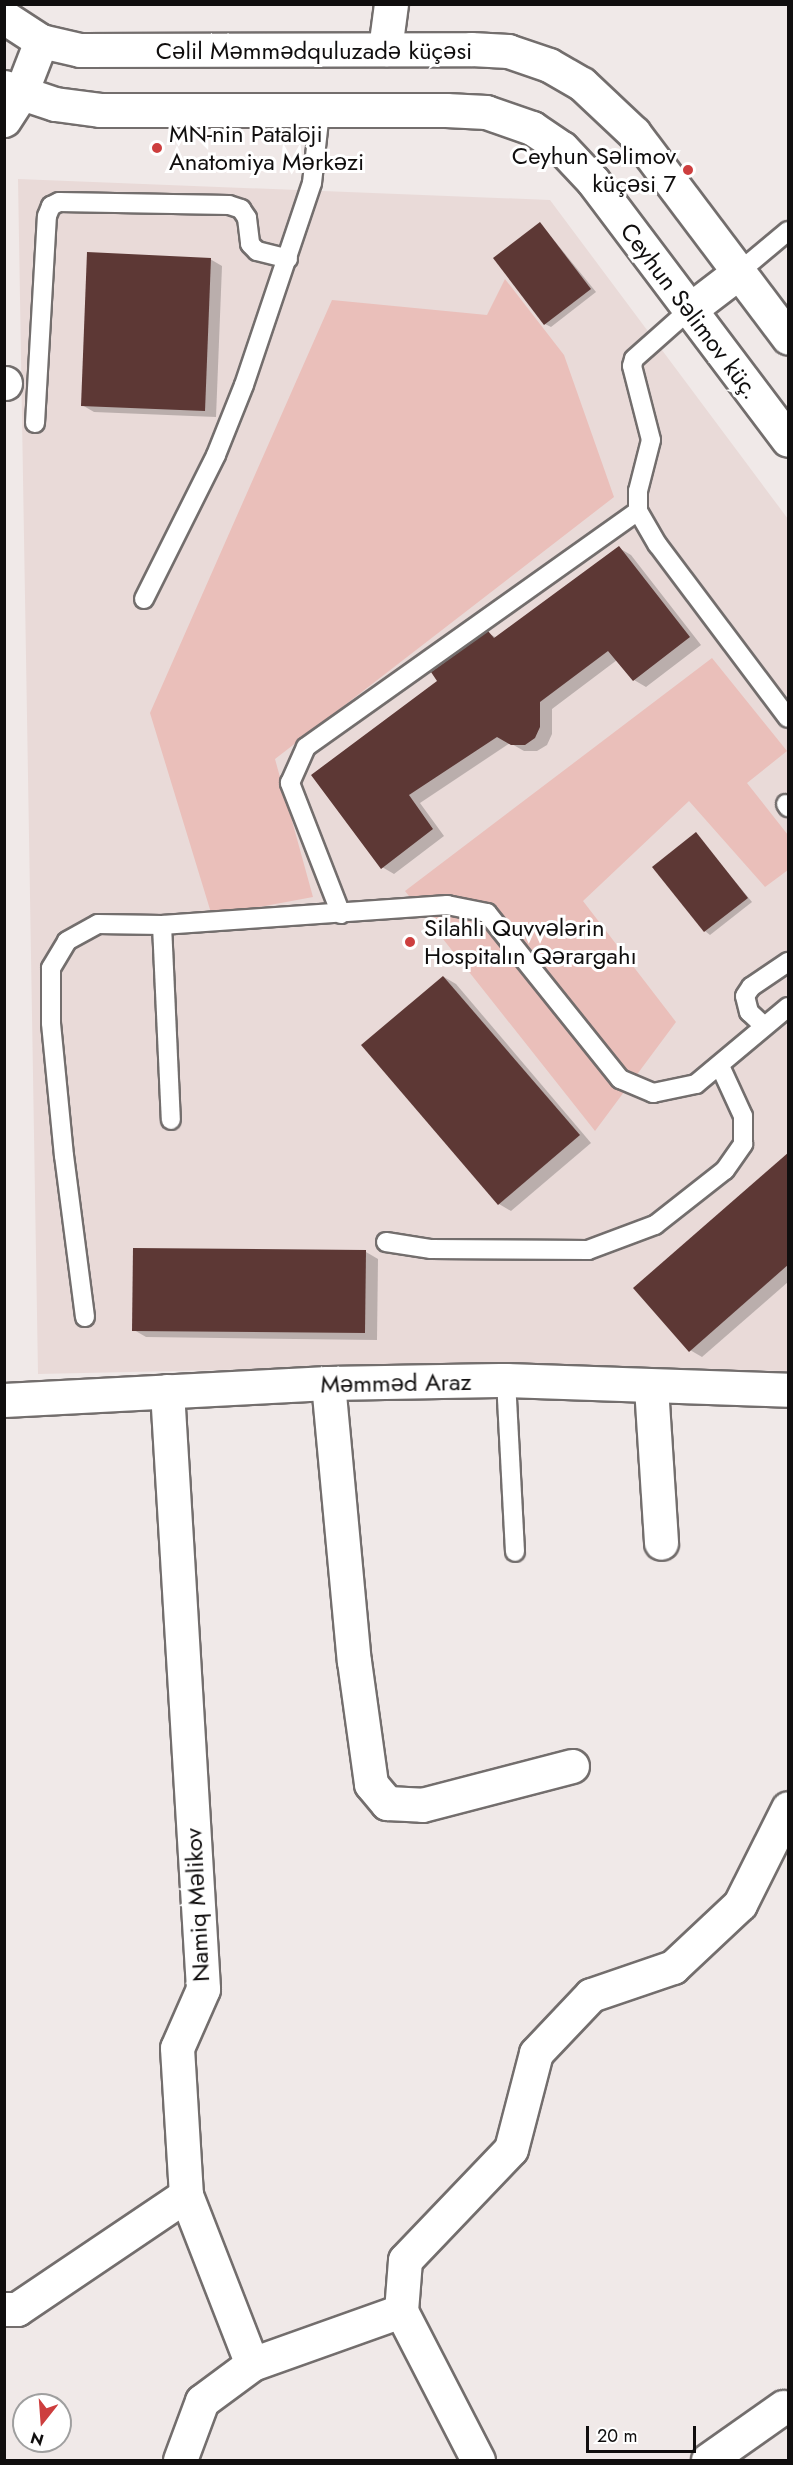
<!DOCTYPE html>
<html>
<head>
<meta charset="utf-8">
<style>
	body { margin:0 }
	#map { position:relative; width:793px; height:2465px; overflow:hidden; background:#f0e9e8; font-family:Jost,sans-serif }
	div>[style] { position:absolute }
	.built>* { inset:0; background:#e9dad8 }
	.green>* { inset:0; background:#eabfba }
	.shadow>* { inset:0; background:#0003 }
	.building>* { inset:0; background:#5d3835 }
	.roads { filter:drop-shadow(2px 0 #736e6d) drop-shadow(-2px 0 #736e6d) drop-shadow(0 2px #736e6d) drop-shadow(0 -2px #736e6d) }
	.service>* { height:18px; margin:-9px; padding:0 9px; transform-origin:9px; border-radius:9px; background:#fff }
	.minor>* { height:33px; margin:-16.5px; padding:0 16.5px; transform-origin:16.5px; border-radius:16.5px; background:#fff }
	.secondary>* { height:33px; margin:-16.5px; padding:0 16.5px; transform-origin:16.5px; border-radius:16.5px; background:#fff }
	.dots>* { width:16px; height:16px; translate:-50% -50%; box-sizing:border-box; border:3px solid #fff; border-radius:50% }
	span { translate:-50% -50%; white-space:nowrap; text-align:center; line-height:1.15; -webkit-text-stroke:6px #fff; paint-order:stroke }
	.street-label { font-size:24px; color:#100e0e }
	.poi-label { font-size:24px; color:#100e0e }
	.left { translate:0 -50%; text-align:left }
	.right { translate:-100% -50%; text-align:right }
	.frame { position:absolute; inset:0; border:6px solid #100e0e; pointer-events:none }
	.north { position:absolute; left:12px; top:2393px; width:60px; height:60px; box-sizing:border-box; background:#fff; border:2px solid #9f9f9f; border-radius:50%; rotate:197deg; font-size:16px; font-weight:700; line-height:24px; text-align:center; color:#100e0e }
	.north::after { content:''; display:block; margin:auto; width:21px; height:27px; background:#cd3e3e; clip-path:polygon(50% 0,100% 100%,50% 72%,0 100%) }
	.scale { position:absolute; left:586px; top:2426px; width:110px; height:27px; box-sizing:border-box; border:3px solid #100e0e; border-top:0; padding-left:8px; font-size:18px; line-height:21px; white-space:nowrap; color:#100e0e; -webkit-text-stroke:4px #fff; paint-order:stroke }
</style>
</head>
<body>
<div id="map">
	<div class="built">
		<div style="clip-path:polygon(18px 179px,550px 200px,788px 519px,788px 1371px,444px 1365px,38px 1374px)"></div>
	</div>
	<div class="green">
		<div style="clip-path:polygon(505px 279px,564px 355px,614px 497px,275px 759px,313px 897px,212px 916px,150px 713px,332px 300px,487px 315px)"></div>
		<div style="clip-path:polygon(712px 658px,787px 751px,747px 783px,788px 835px,788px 870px,765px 887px,689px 801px,583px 901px,676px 1022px,595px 1131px,405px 891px)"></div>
	</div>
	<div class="shadow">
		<div style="clip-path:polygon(540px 223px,596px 292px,551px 327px,545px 324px)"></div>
		<div style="clip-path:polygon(210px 259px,222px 266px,216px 417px,94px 412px,82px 405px)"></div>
		<div style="clip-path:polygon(619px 548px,631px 555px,701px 645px,646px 687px,634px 680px,617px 660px,552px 709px,552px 734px,547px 745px,537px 751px,524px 751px,510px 743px,420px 803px,444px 836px,394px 874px,382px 867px,439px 682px,488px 633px,497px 638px)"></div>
		<div style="clip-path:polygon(696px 834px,752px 902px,710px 935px,705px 931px)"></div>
		<div style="clip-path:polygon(444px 977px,456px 984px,591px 1143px,511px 1211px,499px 1204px)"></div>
		<div style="clip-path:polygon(788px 1154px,788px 1282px,702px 1357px,690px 1350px)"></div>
		<div style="clip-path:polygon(366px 1252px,378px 1259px,377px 1340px,146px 1337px,134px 1330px)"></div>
	</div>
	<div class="building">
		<div style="clip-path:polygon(540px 222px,591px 289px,544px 325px,493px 258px)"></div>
		<div style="clip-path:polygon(87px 252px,211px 258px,205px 411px,81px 406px)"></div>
		<div style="clip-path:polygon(619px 546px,690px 637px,633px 681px,608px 651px,540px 702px,540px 727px,535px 738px,525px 745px,511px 745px,497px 737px,409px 795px,433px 829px,381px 869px,311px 775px,437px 681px,431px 672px,488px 631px,494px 638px)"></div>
		<div style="clip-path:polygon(696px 832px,748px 898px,704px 932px,652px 867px)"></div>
		<div style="clip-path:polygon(443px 976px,580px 1135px,498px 1205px,361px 1045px)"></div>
		<div style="clip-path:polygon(789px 1152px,789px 1264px,689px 1352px,633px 1288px)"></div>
		<div style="clip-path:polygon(133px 1248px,366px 1250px,365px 1333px,132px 1331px)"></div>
	</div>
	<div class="roads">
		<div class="service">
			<div style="left:739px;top:272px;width:64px;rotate:-39.9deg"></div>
			<div style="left:688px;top:311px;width:72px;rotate:138.4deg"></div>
			<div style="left:634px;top:359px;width:7px;rotate:106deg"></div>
			<div style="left:632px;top:366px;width:76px;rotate:75.6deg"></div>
			<div style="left:651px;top:440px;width:53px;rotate:104.3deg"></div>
			<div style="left:638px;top:491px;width:20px;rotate:90deg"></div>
			<div style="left:638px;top:511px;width:39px;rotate:60deg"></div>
			<div style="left:658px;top:545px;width:216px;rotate:53.1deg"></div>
			<div style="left:35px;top:423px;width:207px;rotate:-86.7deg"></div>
			<div style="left:47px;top:216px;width:11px;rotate:-68deg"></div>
			<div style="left:51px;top:206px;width:9px;rotate:-27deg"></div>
			<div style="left:59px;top:202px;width:170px;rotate:1deg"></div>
			<div style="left:229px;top:205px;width:13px;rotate:18deg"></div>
			<div style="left:241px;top:209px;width:11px;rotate:56deg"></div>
			<div style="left:247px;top:218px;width:26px;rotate:83deg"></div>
			<div style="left:250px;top:244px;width:10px;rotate:45deg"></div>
			<div style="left:257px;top:251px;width:32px;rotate:14deg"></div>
			<div style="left:144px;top:599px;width:161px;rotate:-63.4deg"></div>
			<div style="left:216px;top:455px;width:75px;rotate:-68.2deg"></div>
			<div style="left:244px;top:385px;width:213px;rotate:-71.4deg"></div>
			<div style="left:312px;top:183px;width:71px;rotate:-83.6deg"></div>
			<div style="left:786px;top:804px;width:4px;rotate:56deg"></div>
			<div style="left:341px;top:914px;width:141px;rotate:-111.3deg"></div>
			<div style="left:290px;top:783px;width:39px;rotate:-66deg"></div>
			<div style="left:306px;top:747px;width:407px;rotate:-35.4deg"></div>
			<div style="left:162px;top:925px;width:195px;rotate:87.4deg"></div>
			<div style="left:763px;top:1025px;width:19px;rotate:-137deg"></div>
			<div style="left:749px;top:1012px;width:16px;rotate:-104deg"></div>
			<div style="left:745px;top:996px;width:11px;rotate:-56deg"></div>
			<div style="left:751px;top:987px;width:45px;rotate:-34deg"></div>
			<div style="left:386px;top:1242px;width:46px;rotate:8.8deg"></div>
			<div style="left:431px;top:1249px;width:157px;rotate:0.4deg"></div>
			<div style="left:588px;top:1250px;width:72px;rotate:-20.5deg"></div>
			<div style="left:655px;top:1225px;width:89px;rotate:-38.2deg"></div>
			<div style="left:725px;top:1170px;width:32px;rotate:-55deg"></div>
			<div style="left:743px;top:1144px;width:28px;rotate:-90deg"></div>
			<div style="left:743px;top:1116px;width:55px;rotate:-114.7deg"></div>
			<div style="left:85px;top:1317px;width:162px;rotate:-97.4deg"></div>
			<div style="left:64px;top:1156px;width:134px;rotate:-95.6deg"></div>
			<div style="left:51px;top:1023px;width:55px;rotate:-90deg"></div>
			<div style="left:51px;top:968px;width:31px;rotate:-59deg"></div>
			<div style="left:67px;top:941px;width:35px;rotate:-29deg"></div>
			<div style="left:98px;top:924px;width:64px;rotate:0.9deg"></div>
			<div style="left:162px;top:925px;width:286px;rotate:-4deg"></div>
			<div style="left:447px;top:905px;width:41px;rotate:11.3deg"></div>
			<div style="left:487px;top:913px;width:213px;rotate:51.3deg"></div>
			<div style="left:620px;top:1079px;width:36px;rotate:23deg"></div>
			<div style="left:653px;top:1093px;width:44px;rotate:-11.8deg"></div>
			<div style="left:696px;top:1084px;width:120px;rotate:-39.9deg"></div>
			<div style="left:506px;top:1380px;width:172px;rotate:87deg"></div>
		</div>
		<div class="minor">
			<div style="left:385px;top:49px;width:45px;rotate:-82.4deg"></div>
			<div style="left:4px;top:383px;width:1px"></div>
			<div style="left:328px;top:1383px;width:279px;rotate:84.7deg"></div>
			<div style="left:354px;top:1661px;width:124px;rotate:82.1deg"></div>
			<div style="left:371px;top:1784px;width:25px;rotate:50deg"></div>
			<div style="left:387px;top:1803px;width:35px;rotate:3deg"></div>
			<div style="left:422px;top:1805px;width:155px;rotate:-14.6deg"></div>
			<div style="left:651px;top:1387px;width:156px;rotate:86.3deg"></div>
			<div style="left:167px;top:1391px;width:599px;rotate:86.55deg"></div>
			<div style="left:203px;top:1989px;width:64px;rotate:113.8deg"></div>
			<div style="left:177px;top:2048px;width:147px;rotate:86.5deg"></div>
			<div style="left:186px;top:2195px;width:181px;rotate:68.7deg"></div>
			<div style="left:252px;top:2364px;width:158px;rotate:-19.6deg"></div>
			<div style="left:401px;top:2311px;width:168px;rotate:62.7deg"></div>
			<div style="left:4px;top:1400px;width:324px;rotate:-3deg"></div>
			<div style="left:328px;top:1383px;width:178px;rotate:-1deg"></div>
			<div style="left:506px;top:1380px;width:282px;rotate:2deg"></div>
			<div style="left:4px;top:2309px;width:13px"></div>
			<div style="left:17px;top:2309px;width:204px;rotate:-34deg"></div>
			<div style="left:401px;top:2311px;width:51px;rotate:-85.5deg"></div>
			<div style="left:405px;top:2260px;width:153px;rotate:-46.3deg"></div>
			<div style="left:511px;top:2149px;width:99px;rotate:-75.4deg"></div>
			<div style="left:536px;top:2053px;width:80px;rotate:-46.5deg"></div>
			<div style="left:591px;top:1995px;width:87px;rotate:-18.9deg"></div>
			<div style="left:673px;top:1967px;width:92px;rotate:-43.2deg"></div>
			<div style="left:740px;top:1904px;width:107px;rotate:-63.4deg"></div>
			<div style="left:180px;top:2460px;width:63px;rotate:-69.6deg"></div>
			<div style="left:202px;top:2401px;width:62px;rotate:-36.5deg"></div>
			<div style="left:708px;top:2460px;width:92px;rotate:-35.2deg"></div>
		</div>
		<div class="secondary">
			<div style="left:4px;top:17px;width:44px;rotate:33deg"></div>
			<div style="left:41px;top:41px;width:40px;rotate:13deg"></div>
			<div style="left:80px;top:50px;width:391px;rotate:-0.1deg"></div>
			<div style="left:471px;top:49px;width:37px;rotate:3deg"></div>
			<div style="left:508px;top:51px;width:43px;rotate:18.9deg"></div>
			<div style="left:549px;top:65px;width:38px;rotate:30deg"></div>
			<div style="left:582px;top:84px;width:71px;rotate:43.3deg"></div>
			<div style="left:634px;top:133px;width:256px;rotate:53deg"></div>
			<div style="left:4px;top:87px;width:54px;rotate:18.4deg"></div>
			<div style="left:55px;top:104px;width:45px;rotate:7.6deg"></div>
			<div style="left:100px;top:110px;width:346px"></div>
			<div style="left:446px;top:110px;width:40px;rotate:2.9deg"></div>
			<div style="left:486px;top:112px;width:49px;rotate:19.2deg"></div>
			<div style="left:532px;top:128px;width:36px;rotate:34deg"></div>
			<div style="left:562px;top:148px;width:45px;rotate:46.8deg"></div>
			<div style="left:593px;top:181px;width:324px;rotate:53deg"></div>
			<div style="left:4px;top:120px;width:30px;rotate:-57deg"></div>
			<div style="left:20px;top:95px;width:58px;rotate:-68.7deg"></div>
			<div style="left:688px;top:311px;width:64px;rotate:-37.4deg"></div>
		</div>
	</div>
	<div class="dots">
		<div style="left:157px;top:148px;background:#cd3e3e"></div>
		<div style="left:688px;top:170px;background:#cd3e3e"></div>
		<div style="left:410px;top:942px;background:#cd3e3e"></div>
	</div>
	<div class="street-label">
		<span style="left:314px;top:51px">Cəlil Məmmədquluzadə küçəsi</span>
		<span style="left:690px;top:311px;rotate:53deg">Ceyhun Səlimov küç.</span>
		<span style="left:396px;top:1383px;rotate:-1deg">Məmməd Araz</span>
		<span style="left:197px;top:1905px;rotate:-93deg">Namiq Məlikov</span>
	</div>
	<div class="poi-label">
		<span class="left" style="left:169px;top:148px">MN-nin Pataloji<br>Anatomiya Mərkəzi</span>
		<span class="right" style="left:676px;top:170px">Ceyhun Səlimov<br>küçəsi 7</span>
		<span class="left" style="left:424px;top:942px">Silahlı Quvvələrin<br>Hospitalın Qərargahı</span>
	</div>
	<div class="frame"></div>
	<div class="north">N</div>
	<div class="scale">20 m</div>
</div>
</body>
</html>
